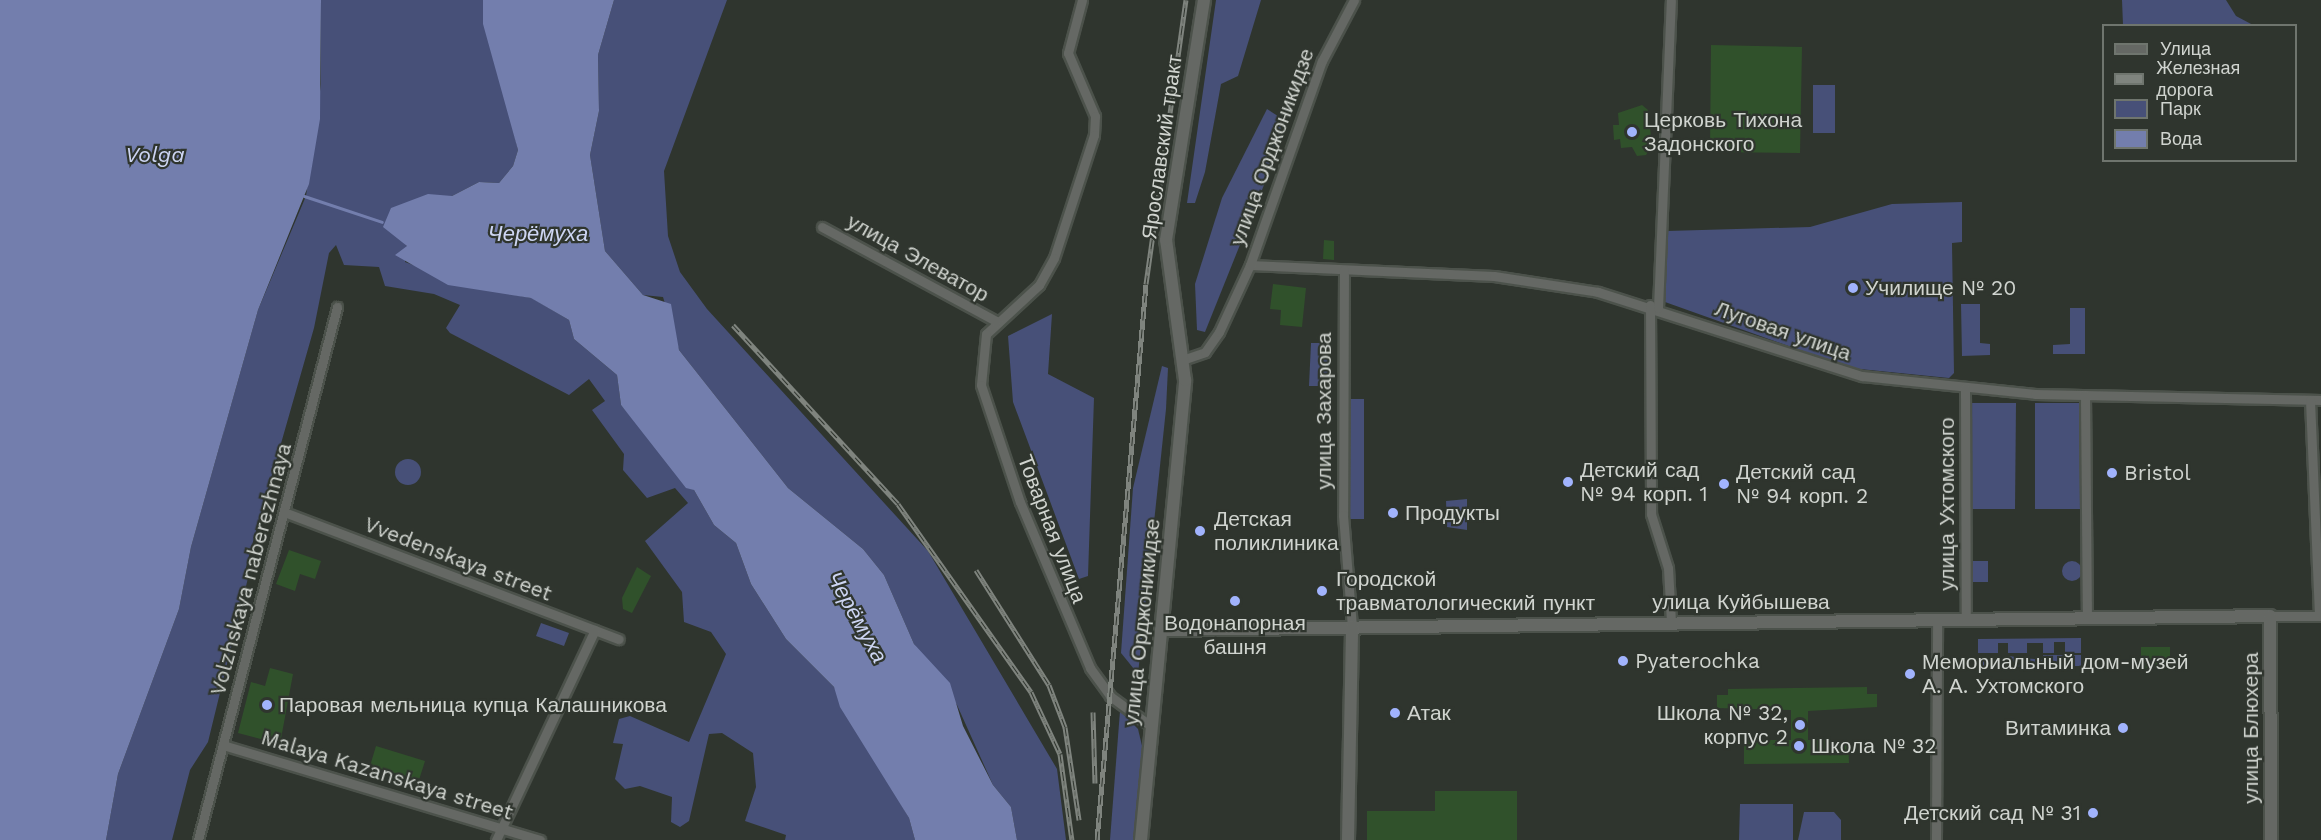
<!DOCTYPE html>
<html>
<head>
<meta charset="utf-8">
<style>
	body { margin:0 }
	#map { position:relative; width:2321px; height:840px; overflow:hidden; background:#2f352e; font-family:"Work Sans",sans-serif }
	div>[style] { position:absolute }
	.green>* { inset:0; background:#475078 }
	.round { border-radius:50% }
	.water>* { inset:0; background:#737ead }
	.stream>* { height:3px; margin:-1.5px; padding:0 1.5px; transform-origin:1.5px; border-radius:1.5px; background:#737ead }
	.building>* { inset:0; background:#30512b }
	.roads { filter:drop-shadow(2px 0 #4c524b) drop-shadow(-2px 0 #4c524b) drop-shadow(0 2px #4c524b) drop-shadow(0 -2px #4c524b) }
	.minor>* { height:9px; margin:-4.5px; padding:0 4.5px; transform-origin:4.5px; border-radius:4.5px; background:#656864 }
	.tertiary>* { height:12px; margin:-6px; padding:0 6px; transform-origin:6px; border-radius:6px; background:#656864 }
	.rail>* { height:5px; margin-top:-2.5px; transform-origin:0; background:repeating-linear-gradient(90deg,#2f352e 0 9px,#7f847e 0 18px); box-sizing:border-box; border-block:2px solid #7f847e }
	.dots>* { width:16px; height:16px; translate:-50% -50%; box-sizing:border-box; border:3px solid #2f352e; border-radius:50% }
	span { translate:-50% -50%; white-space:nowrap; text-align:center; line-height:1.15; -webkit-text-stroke:4.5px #2f352e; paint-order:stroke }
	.poi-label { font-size:21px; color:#d0d4cf }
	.left { translate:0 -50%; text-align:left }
	.right { translate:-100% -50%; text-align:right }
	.street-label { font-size:21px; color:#d0d4cf }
	.water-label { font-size:22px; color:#cdd5f2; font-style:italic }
	.legend { position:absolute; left:2102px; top:24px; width:195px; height:138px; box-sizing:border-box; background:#2f352e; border:2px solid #6f756e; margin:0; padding:8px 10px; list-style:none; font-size:18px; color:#d0d4cf }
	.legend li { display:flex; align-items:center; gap:12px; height:30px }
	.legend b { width:30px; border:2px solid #6f756e }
</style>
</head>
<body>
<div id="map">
	<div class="green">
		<div style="clip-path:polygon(321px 0,483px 0,518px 150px,513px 166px,499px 183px,479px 182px,452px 196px,418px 199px,395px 232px,407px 246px,405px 262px,477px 288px,532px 298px,569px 320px,574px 339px,617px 375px,621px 405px,694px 490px,714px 525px,736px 543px,751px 584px,786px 639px,834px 687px,909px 818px,915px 840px,785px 840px,786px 835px,745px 821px,756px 787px,753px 753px,722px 733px,709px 734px,689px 821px,680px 827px,671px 822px,672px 797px,640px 786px,625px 789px,615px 779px,623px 744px,613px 743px,619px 719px,630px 716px,689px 742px,726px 654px,711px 632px,684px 622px,682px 592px,645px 541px,688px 503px,675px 488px,647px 498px,623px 470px,624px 454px,592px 410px,605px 401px,589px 379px,569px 395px,450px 333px,446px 328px,460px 305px,434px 294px,385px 286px,379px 267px,344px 265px,336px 245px,329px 253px,314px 328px,250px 552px,244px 575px,248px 578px,208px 742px,190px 770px,172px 840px,106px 840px,118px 774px,179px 609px,191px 547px,258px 310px,306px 196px,321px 84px)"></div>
		<div style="clip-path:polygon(614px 0,727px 0,664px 171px,668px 236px,680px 272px,707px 309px,928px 551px,1057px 769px,1066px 840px,1017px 840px,1011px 807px,993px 785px,957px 705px,914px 644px,884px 575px,863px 549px,788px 488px,679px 350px,663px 297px,643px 295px,605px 251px,590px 155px,599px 111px,598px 55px)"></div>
		<div style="clip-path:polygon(1216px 0,1261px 0,1238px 76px,1221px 84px,1205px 172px,1195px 203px,1187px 203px)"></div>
		<div style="clip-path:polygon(2122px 0,2226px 0,2236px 16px,2253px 25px,2123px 25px)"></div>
		<div style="clip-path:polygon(1813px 85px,1835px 85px,1835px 133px,1813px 133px)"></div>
		<div style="clip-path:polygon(1267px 109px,1281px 118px,1280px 145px,1205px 332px,1197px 330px,1195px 284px,1222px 198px)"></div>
		<div style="clip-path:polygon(1962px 202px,1962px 242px,1952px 243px,1954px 373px,1949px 378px,1850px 368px,1665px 302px,1667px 231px,1810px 227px,1892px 204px)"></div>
		<div style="clip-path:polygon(1961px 304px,1980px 304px,1980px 343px,1990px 344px,1990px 355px,1962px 356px)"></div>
		<div style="clip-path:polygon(2070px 308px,2085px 308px,2085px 354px,2053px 354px,2053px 345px,2070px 344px)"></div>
		<div style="clip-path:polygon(1052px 314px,1048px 374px,1094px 398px,1088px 576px,1079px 579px,1013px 402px,1008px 336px)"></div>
		<div style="clip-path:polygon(1311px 343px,1330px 343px,1329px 386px,1309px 386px)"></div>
		<div style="clip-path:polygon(1162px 366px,1168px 368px,1166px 409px,1138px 674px,1121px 653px,1133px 488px)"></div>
		<div style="clip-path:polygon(1349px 399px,1364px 399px,1364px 519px,1349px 519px)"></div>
		<div style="clip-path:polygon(1970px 403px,2016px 403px,2015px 509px,1970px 509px)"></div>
		<div style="clip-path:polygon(2035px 403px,2080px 403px,2080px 509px,2035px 509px)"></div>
		<div class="round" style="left:395px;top:459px;width:26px;height:26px"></div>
		<div style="clip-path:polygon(1467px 499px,1467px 530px,1447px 527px,1446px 501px)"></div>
		<div class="round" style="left:2062px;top:561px;width:20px;height:20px"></div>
		<div style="clip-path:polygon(1970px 561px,1988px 561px,1988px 582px,1970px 582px)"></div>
		<div style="clip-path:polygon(541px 623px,569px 633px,564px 646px,536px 636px)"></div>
		<div style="clip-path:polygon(2081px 638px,2081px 653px,2065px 653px,2065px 642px,2054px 642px,2054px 653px,2043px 653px,2043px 643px,2027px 643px,2027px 653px,2008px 653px,2008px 643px,1998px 643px,1998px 653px,1978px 653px,1978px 639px)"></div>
		<div style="clip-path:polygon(2043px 655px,2081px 655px,2081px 666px,1978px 667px,1978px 656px,2008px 662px,2008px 656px,2043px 660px)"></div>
		<div style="clip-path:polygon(1120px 711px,1138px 729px,1143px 750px,1135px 840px,1110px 840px)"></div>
		<div style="clip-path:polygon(1740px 804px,1793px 804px,1793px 840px,1739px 840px)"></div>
		<div style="clip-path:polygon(1804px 812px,1834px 812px,1841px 820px,1841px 840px,1798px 840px)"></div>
	</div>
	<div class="water">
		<div style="clip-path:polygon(0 0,321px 0,320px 119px,309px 184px,258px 310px,191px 547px,179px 609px,118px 774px,106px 840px,0 840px)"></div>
		<div style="clip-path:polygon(483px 0,614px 0,598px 55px,599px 111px,590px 155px,605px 251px,643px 295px,671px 304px,679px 350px,788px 488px,863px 549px,884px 575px,914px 644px,950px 683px,963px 726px,993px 785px,1011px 807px,1017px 840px,915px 840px,909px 818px,840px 707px,834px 687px,786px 639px,751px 584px,736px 543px,714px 525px,694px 490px,686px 488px,621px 405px,617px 375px,574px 339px,569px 320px,531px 298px,448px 285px,395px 255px,407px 246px,383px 227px,391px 208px,428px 194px,452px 196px,479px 182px,499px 183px,513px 166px,518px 150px,483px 24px)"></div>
	</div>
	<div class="stream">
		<div style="left:304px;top:196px;width:82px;rotate:18.4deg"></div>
	</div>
	<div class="building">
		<div style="clip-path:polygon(1711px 45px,1802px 47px,1800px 153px,1710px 152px)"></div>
		<div style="clip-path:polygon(1642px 105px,1648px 110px,1652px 145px,1646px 155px,1637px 156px,1632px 147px,1621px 148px,1620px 139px,1614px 140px,1613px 125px,1619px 125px,1618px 113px)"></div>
		<div style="clip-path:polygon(1324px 240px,1334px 241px,1334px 260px,1323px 259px)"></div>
		<div style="clip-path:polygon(1273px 284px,1306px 288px,1302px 327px,1280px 325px,1281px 310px,1270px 309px)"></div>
		<div style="clip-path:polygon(289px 550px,321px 561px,315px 579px,300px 574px,295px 591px,276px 584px)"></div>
		<div style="clip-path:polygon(637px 567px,651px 576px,632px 613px,623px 609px,622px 598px)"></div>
		<div style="clip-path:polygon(2141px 647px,2170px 647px,2170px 668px,2141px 668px)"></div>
		<div style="clip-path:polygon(270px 668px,293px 674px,280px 744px,238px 733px,251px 682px,265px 686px)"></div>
		<div style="clip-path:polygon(1867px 687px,1867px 694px,1877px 694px,1877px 707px,1808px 711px,1808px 740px,1848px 740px,1849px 763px,1744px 764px,1744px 740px,1791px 740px,1791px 710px,1717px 708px,1717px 695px,1728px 695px,1728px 689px)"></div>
		<div style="clip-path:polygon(376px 746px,425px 761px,419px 780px,370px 766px)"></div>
		<div style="clip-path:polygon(1435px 791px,1517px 791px,1517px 840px,1367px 840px,1367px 811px,1435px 811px)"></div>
	</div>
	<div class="roads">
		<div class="minor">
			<div style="left:1082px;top:0;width:55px;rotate:104.8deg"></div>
			<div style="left:1068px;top:53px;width:69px;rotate:66.8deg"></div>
			<div style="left:1095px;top:116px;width:19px;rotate:93deg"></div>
			<div style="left:1094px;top:135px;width:129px;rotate:108deg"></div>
			<div style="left:1054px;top:258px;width:31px;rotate:119deg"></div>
			<div style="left:1039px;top:285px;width:72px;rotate:137.2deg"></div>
			<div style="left:986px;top:334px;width:51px;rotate:95.6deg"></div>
			<div style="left:981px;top:385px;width:123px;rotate:71.6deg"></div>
			<div style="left:1020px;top:502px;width:180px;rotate:67.1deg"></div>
			<div style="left:1090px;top:668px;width:34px;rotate:54deg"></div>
			<div style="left:1110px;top:696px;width:51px;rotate:36.2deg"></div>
			<div style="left:822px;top:227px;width:198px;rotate:28.4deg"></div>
			<div style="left:1250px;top:265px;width:244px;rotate:2.6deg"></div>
			<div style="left:1494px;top:276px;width:105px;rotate:8.7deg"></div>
			<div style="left:1598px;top:292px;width:277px;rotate:17.7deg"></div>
			<div style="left:1862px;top:376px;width:174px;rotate:5.9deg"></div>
			<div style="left:2035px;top:394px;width:286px;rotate:1.2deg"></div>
			<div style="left:1344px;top:270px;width:245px;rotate:90.2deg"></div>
			<div style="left:1343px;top:515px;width:111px;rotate:85.4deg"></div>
			<div style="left:1650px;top:305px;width:209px;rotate:89.7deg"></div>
			<div style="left:1651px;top:514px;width:57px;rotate:72.5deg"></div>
			<div style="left:1668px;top:568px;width:54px;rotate:86.8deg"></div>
			<div style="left:1658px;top:308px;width:308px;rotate:-87.6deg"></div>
			<div style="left:1185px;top:359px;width:21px;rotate:-19deg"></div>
			<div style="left:1205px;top:352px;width:24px;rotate:-55deg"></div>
			<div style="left:1219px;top:332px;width:74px;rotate:-65.2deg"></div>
			<div style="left:1250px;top:265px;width:216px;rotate:-70.6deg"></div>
			<div style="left:1322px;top:61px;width:69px;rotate:-62.3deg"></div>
			<div style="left:1965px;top:388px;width:231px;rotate:89.8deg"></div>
			<div style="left:2085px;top:395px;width:223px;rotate:89.5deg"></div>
			<div style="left:2310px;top:400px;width:216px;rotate:87.6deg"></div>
			<div style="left:284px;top:512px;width:358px;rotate:20.8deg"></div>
			<div style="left:2270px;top:616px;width:51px"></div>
			<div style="left:223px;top:745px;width:331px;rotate:16.7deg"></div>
			<div style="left:198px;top:840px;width:551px;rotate:-75.38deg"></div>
			<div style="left:496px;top:840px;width:232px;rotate:-64.8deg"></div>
			<div style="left:1936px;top:840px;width:220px;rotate:-89.7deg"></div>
		</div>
		<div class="tertiary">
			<div style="left:1161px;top:630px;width:1109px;rotate:-0.72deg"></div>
			<div style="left:2270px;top:616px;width:224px;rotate:89.7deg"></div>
			<div style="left:1141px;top:840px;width:462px;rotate:-84.5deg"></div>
			<div style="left:1185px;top:380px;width:141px;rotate:-97.7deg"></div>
			<div style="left:1166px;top:240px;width:243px;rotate:-81deg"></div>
			<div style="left:1348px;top:840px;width:214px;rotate:-88.9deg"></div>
		</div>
	</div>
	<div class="rail">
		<div style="left:733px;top:325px;width:243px;rotate:47.3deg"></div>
		<div style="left:898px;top:504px;width:230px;rotate:54.7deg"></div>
		<div style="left:1031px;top:692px;width:68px;rotate:64.9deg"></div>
		<div style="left:1060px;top:754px;width:87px;rotate:82.1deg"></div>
		<div style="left:976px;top:570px;width:136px;rotate:57.6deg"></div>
		<div style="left:1049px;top:685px;width:45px;rotate:69.1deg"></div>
		<div style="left:1065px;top:727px;width:94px;rotate:81.4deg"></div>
		<div style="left:1093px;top:712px;width:71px;rotate:88.4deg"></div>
		<div style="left:1097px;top:840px;width:558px;rotate:-84.96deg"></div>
		<div style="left:1146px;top:284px;width:287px;rotate:-82deg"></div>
	</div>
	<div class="dots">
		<div style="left:1632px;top:132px;background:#a1b3fd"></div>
		<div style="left:1853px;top:288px;background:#a1b3fd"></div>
		<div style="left:2112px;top:473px;background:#a1b3fd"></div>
		<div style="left:1568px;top:482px;background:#a1b3fd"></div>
		<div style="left:1724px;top:484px;background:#a1b3fd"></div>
		<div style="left:1393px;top:513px;background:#a1b3fd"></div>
		<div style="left:1200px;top:531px;background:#a1b3fd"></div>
		<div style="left:1322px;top:591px;background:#a1b3fd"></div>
		<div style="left:1235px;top:601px;background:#a1b3fd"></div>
		<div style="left:1623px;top:661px;background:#a1b3fd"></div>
		<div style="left:1910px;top:674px;background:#a1b3fd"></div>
		<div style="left:267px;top:705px;background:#a1b3fd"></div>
		<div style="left:1395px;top:713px;background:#a1b3fd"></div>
		<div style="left:1800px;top:725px;background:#a1b3fd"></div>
		<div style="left:2123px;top:728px;background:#a1b3fd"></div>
		<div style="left:1799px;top:746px;background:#a1b3fd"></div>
		<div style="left:2093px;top:813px;background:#a1b3fd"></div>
	</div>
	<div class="poi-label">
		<span class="left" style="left:1644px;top:132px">Церковь Тихона<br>Задонского</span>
		<span class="left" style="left:1865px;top:288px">Училище № 20</span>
		<span class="left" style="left:1580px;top:482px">Детский сад<br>№ 94 корп. 1</span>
		<span class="left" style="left:1736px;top:484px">Детский сад<br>№ 94 корп. 2</span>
		<span class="left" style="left:2124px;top:473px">Bristol</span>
		<span class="left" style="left:1405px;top:513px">Продукты</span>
		<span class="left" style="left:1214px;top:531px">Детская<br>поликлиника</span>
		<span class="left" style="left:1336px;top:591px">Городской<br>травматологический пункт</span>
		<span style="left:1235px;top:635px">Водонапорная<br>башня</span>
		<span class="left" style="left:1635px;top:661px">Pyaterochka</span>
		<span class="left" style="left:1922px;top:674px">Мемориальный дом-музей<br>А. А. Ухтомского</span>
		<span class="left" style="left:279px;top:705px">Паровая мельница купца Калашникова</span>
		<span class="left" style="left:1407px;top:713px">Атак</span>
		<span class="right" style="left:1788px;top:725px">Школа № 32,<br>корпус 2</span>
		<span class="right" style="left:2111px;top:728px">Витаминка</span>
		<span class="left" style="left:1811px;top:746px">Школа № 32</span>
		<span class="right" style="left:2081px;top:813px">Детский сад № 31</span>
	</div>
	<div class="street-label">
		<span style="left:1162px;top:147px;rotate:-82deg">Ярославский тракт</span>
		<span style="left:1272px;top:147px;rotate:-70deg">улица Орджоникидзе</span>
		<span style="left:918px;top:258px;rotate:29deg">улица Элеватор</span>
		<span style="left:1783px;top:331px;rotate:19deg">Луговая улица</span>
		<span style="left:1324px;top:411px;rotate:-90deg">улица Захарова</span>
		<span style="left:1947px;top:504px;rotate:-90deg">улица Ухтомского</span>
		<span style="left:1052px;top:529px;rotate:69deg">Товарная улица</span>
		<span style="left:458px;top:559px;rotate:21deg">Vvedenskaya street</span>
		<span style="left:251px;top:569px;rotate:-75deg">Volzhskaya naberezhnaya</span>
		<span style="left:1741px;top:602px">улица Куйбышева</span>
		<span style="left:1142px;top:622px;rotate:-84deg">улица Орджоникидзе</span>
		<span style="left:2251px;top:728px;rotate:-90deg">улица Блюхера</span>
		<span style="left:387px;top:775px;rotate:17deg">Malaya Kazanskaya street</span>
	</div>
	<div class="water-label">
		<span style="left:155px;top:155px">Volga</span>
		<span style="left:538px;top:234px">Черёмуха</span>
		<span style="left:857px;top:617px;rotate:61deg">Черёмуха</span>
	</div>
	<ul class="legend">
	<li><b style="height:8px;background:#656864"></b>Улица</li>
	<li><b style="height:8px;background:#7f847e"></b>Железная дорога</li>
	<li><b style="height:16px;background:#475078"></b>Парк</li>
	<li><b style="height:16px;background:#737ead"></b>Вода</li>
	</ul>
</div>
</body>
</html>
